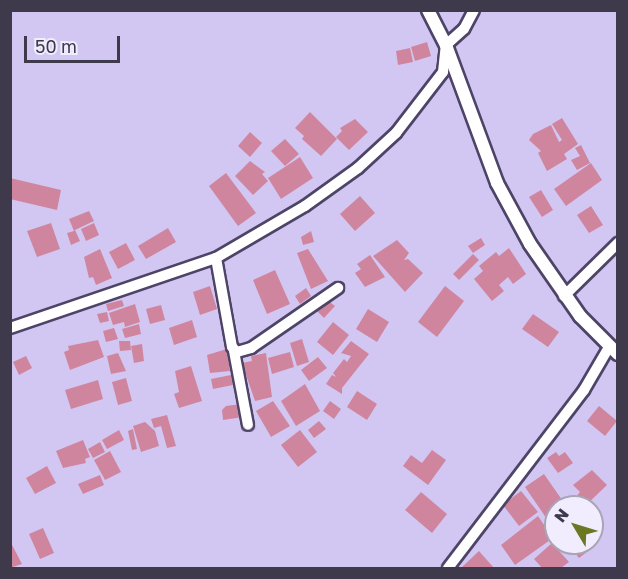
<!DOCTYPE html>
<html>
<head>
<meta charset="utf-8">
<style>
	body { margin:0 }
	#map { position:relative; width:628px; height:579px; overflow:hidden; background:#d2c7f2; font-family:"Golos Text",sans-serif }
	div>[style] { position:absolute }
	.building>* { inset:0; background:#d0859f }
	.roads { filter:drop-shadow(2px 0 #4e4467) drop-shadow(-2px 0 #4e4467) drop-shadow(0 2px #4e4467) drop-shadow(0 -2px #4e4467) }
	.minor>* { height:10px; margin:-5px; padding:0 5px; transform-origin:5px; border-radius:5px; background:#fff }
	.tertiary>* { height:12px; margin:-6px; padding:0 6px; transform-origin:6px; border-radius:6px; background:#fff }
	span { translate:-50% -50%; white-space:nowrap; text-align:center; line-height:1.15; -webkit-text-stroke:4.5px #f1edfe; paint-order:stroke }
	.frame { position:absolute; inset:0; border:12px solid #3e3a4b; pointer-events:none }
	.north { position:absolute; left:544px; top:495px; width:60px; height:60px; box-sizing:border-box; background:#f1edfe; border:2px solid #a9a5b6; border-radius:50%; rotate:308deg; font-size:16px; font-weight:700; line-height:24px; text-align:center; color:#3e3a4b }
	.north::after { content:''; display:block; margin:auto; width:21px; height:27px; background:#6c7723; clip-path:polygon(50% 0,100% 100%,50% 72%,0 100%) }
	.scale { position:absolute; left:24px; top:36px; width:96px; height:27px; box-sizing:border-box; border:3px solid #3e3a4b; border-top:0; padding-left:8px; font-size:18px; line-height:21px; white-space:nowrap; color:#3e3a4b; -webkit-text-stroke:4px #f1edfe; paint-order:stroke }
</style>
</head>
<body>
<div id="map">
	<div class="building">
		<div style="clip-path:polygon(427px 42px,431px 56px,415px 61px,411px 47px)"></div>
		<div style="clip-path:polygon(410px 48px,413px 62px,398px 65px,396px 51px)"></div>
		<div style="clip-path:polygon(310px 112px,337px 139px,321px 156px,302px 139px,304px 136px,295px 128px)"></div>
		<div style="clip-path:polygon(562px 118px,578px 144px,564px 154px,567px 159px,547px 171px,538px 153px,541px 151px,529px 140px,533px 134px,551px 125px,559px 142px,562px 140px,552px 124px)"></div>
		<div style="clip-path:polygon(355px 119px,368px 132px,349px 150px,336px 137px,342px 131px,340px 128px)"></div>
		<div style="clip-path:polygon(250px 132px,262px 143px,250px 157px,238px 146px)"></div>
		<div style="clip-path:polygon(285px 139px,299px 154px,285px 166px,271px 151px)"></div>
		<div style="clip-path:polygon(581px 145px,590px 163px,577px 170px,571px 160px,580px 156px,575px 148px)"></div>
		<div style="clip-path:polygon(300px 157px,313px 178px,281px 199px,268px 178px)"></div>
		<div style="clip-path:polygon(250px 161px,265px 172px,262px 174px,268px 181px,253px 195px,235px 176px)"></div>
		<div style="clip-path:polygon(591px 163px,602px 180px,566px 206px,554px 189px)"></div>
		<div style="clip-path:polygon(226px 173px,256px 213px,238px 226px,209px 186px)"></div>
		<div style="clip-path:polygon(10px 178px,61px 190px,57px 210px,10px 199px)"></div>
		<div style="clip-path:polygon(541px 190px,553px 210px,542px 217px,529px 197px)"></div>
		<div style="clip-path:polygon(360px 196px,375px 213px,355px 231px,340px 214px)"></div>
		<div style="clip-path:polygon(591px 206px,603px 225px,589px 233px,577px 215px)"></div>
		<div style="clip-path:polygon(89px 211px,94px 221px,75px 230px,80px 241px,71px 245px,67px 233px,74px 231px,69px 219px)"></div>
		<div style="clip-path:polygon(51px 223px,60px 249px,37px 257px,27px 231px)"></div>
		<div style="clip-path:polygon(94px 223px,99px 235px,86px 241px,81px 229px)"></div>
		<div style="clip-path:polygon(168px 228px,176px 242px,146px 259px,138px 246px)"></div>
		<div style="clip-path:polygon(311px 231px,314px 242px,303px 245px,301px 237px)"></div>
		<div style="clip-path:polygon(481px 238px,485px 245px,473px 253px,468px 246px)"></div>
		<div style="clip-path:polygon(397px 240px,409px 253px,404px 260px,408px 259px,423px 273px,405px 292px,373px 256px)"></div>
		<div style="clip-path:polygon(126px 243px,135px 260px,118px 269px,109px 252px)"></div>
		<div style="clip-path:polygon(509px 248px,526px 274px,513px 284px,508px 277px,499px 285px,504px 291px,492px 301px,474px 279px,483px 271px,479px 266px,496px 252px,499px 256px)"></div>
		<div style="clip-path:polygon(100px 249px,112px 278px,96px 285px,93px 277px,89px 278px,84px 257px)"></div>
		<div style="clip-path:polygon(308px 249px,328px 281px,311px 289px,297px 253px)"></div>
		<div style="clip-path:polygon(473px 254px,479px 260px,459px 280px,453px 274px)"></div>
		<div style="clip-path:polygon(370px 255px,385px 277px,365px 287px,355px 273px,361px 269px,357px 264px)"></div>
		<div style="clip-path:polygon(275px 270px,290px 304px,267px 314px,253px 280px)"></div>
		<div style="clip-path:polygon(210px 286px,217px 309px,200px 315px,193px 292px)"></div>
		<div style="clip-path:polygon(445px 286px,464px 301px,437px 337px,418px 322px)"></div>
		<div style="clip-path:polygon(306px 288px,311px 296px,300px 304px,295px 296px)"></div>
		<div style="clip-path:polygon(122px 300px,124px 306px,108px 311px,106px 304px)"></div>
		<div style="clip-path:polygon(327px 300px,335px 306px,324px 318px,317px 311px)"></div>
		<div style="clip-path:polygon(135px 304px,140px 322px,125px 327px,124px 322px,113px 325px,109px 313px)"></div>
		<div style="clip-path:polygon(161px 305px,165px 320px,150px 324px,146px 309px)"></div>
		<div style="clip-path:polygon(368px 309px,389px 322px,377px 342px,356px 329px)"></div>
		<div style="clip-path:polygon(107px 312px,109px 321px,100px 323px,97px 314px)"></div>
		<div style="clip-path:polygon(533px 314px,559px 332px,548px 347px,522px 329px)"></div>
		<div style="clip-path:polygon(192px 320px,197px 337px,174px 345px,169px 328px)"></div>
		<div style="clip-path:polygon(333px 322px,349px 335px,333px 355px,317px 342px)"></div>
		<div style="clip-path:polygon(139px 324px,141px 334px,125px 338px,122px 329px)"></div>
		<div style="clip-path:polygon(114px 328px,118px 339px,106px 342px,103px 331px)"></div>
		<div style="clip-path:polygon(302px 339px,309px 362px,297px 366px,290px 343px)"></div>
		<div style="clip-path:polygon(98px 340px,104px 357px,70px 370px,64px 352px,69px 350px,68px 346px)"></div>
		<div style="clip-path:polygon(119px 341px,130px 341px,131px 350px,120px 351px)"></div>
		<div style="clip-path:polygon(351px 341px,369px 354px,342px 388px,342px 394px,326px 384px,332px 375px,336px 377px,333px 373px,344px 359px,347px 362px,351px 356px,341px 353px)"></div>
		<div style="clip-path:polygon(142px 344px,144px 361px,134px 363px,131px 346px)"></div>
		<div style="clip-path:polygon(227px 349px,230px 371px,210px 373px,207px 355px)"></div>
		<div style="clip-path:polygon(290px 352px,294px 367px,272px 374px,268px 358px)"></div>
		<div style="clip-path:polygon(118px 353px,126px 371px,111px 374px,107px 356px)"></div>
		<div style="clip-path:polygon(266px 353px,272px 397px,255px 401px,242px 363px,252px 361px,251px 356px)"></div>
		<div style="clip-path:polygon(26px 356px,32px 368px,19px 375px,13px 362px)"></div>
		<div style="clip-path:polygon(318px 357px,327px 368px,309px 381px,301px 370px)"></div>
		<div style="clip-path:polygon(191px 366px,202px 401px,179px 408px,174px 394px,179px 392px,175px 371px)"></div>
		<div style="clip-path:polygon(231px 375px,233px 385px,213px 389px,211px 379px)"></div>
		<div style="clip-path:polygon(126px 378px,132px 401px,118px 405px,112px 382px)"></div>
		<div style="clip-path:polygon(98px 380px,103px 399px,71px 409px,65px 390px)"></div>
		<div style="clip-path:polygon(305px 384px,320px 411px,296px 426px,281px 401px)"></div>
		<div style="clip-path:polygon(357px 391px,377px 404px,367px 420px,347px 407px)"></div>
		<div style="clip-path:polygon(273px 401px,290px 426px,271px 437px,256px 411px)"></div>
		<div style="clip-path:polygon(330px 401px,341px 409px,334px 419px,323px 411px)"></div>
		<div style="clip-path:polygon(241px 404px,243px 417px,223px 420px,222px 410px,226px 406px)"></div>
		<div style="clip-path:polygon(599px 406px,617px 421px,605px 436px,587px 421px)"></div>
		<div style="clip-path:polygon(167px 415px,176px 446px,167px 448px,161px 426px,154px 428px,151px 419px)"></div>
		<div style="clip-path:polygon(319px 421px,326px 429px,314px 438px,308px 430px)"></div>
		<div style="clip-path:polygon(145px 422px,155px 431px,159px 446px,141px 452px,133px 426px)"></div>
		<div style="clip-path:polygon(133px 429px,137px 449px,132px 450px,128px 431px)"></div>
		<div style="clip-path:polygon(119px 430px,124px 440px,107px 449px,102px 440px)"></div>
		<div style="clip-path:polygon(300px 430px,317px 452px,298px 467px,281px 445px)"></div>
		<div style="clip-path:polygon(83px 440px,90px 457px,85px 459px,86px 463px,63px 468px,56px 451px)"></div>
		<div style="clip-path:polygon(100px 442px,105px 452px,93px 458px,88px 449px)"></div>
		<div style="clip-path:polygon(432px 450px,446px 460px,428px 485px,403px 466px,411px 455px,422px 463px)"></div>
		<div style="clip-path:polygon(110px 451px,121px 472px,105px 480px,94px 460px)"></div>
		<div style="clip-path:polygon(556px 452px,559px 456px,565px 452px,573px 463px,558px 473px,547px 458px)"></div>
		<div style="clip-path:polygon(47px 466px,56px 483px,35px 494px,26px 478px)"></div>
		<div style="clip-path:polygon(592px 470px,607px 485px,584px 507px,575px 498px,580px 492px,573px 485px)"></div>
		<div style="clip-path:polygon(544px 474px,567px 507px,556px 507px,556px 521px,551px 525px,525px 487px)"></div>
		<div style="clip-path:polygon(100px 475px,104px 485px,83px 494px,78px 484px)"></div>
		<div style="clip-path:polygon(521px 491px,538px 512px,519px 526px,503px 505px)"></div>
		<div style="clip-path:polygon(421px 492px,447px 514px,432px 533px,405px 510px)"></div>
		<div style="clip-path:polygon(538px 516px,553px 538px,515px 565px,501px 545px)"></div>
		<div style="clip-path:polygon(43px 528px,54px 553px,40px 559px,29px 534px)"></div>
		<div style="clip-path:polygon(592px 540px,596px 545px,579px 558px,567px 543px)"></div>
		<div style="clip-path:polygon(10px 541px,22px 564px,10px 568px)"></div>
		<div style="clip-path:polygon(552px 543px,569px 562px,561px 568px,542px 568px,534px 559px)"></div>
		<div style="clip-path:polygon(479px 551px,494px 568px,463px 568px,462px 567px)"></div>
	</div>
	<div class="roads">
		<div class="minor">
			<div style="left:216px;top:258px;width:90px;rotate:79.8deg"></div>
			<div style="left:232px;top:347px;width:7px;rotate:45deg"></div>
			<div style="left:237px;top:352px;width:15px;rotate:-16deg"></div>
			<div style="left:251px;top:348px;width:106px;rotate:-34.6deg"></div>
			<div style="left:564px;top:296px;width:76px;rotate:-44.5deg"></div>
			<div style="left:10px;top:328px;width:218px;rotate:-18.8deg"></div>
			<div style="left:216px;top:258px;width:103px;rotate:-30.3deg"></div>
			<div style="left:305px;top:206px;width:65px;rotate:-35.6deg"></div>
			<div style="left:358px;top:168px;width:52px;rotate:-42.6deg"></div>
			<div style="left:396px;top:133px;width:77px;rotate:-52.4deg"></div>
			<div style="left:443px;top:72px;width:27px;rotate:-84deg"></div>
			<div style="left:446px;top:45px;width:24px;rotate:-42deg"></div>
			<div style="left:464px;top:29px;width:21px;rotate:-62deg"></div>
			<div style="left:234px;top:351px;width:75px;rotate:79.3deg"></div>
			<div style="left:448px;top:568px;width:224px;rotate:-52.6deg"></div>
			<div style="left:584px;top:390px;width:50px;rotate:-59.8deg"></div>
		</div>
		<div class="tertiary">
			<div style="left:428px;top:10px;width:39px;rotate:63deg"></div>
			<div style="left:446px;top:45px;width:147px;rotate:69.7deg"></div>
			<div style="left:497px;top:183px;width:69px;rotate:61.6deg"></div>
			<div style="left:530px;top:244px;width:88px;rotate:55.2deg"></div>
			<div style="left:580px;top:316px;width:54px;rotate:45deg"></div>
		</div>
	</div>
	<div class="frame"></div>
	<div class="north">N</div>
	<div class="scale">50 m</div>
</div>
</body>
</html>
